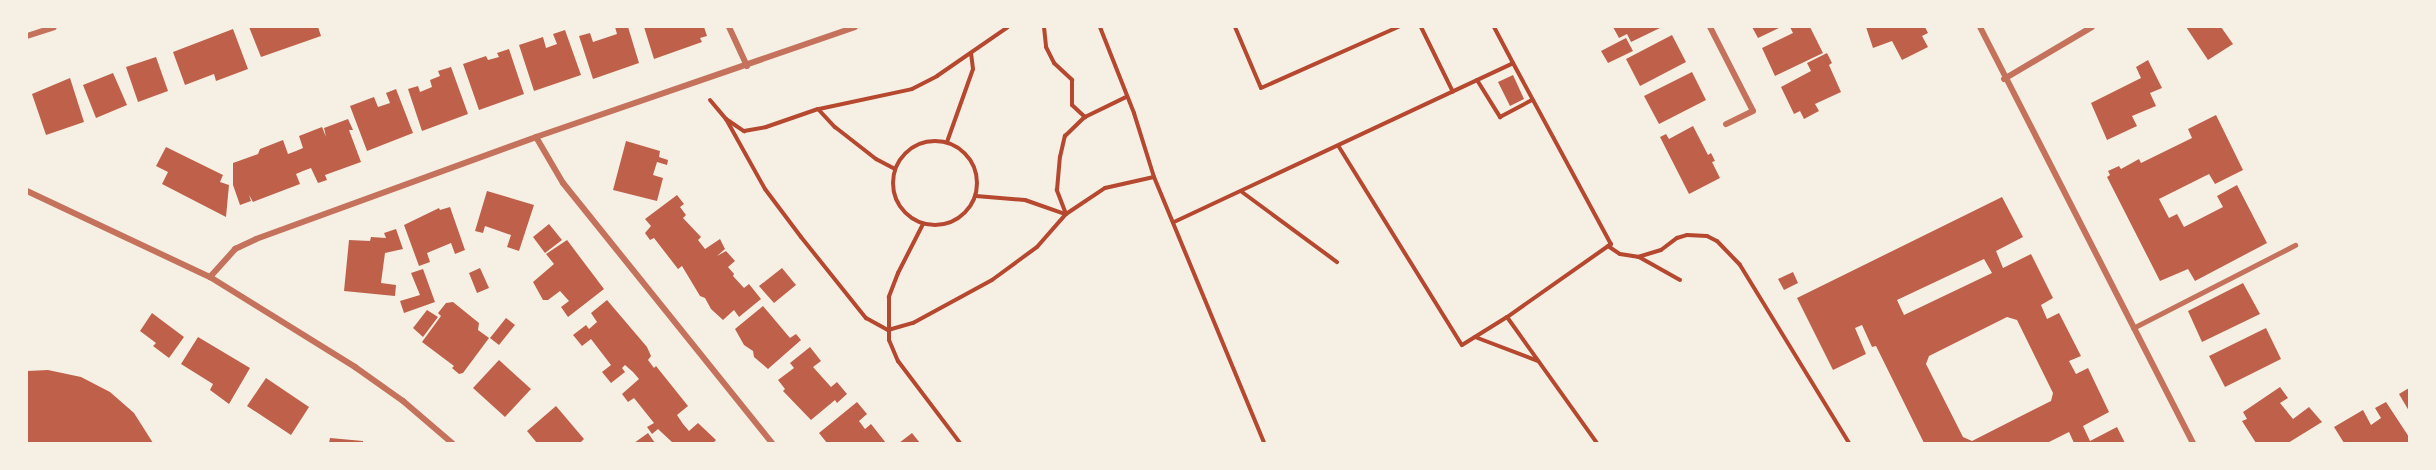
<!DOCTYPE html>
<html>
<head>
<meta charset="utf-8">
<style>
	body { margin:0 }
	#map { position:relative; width:2436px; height:470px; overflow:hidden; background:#f6efe4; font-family:"Work Sans",sans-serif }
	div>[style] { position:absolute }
	.building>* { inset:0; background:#bf614a }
	.path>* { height:4px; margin:-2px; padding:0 2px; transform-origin:2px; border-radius:2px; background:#b5482f }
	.path>.ring { margin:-2px; padding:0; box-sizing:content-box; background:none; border:4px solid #b5482f; border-radius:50% }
	.service>* { height:4.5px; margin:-2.25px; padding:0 2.25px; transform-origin:2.25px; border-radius:2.25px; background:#c5725c }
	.minor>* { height:6px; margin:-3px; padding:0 3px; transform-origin:3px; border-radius:3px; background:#c5725c }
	span { translate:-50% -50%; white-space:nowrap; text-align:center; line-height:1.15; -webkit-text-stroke:4.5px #f6efe4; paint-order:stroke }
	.frame { position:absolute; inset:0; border:28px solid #f6efe4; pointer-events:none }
</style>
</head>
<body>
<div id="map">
	<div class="building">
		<div style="clip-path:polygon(249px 27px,318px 27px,321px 36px,261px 57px)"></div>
		<div style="clip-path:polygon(615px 27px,628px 27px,639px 63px,593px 79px,579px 36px,590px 33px,593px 42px,617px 34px)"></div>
		<div style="clip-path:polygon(644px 27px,704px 27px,707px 36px,700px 38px,702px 42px,654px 59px)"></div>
		<div style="clip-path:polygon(1613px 27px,1662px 27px,1631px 42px,1627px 34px,1619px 38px)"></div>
		<div style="clip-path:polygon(1752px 27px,1781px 27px,1758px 38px)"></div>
		<div style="clip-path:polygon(1790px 27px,1810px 27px,1823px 53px,1775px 76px,1762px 48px,1793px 33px)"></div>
		<div style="clip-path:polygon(1866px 27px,1925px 27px,1928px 33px,1922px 36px,1928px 47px,1902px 60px,1892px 41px,1873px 48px)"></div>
		<div style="clip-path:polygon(2186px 27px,2221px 27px,2233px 44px,2208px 60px)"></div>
		<div style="clip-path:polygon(233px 29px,248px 69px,216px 81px,214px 74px,185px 85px,173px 52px)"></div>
		<div style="clip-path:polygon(565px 30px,581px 75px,534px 91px,519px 45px,543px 37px,546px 48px,557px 44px,553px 34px)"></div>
		<div style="clip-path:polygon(1672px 35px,1686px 62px,1640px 86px,1626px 59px)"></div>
		<div style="clip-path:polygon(1626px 38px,1633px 51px,1608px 63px,1601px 51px)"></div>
		<div style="clip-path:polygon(509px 49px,524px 94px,479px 110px,463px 64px,486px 56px,488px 60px,499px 57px,497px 53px)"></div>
		<div style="clip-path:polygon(1827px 53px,1832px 63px,1829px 65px,1841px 92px,1815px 104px,1819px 111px,1804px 119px,1800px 111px,1794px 114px,1781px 87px,1811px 71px,1807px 63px)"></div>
		<div style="clip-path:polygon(156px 57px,168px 91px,138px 102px,126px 67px)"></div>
		<div style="clip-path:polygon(2148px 60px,2162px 88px,2150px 93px,2156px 106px,2132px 116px,2137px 126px,2107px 140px,2091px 103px,2141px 78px,2136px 67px)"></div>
		<div style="clip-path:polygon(451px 67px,468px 114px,422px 131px,408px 89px,418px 86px,420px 92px,432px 87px,430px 80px,440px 76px,438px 71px)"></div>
		<div style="clip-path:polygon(1692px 72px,1706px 100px,1659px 124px,1644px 96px)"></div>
		<div style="clip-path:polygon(113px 73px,127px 105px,96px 118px,83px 85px)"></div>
		<div style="clip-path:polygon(1513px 75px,1524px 99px,1510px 106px,1498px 82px)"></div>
		<div style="clip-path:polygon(70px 78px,84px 122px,46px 135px,32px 94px)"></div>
		<div style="clip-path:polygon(396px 89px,413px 133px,367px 151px,350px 106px,374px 97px,378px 107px,390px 103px,386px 93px)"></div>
		<div style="clip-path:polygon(2216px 115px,2243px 170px,2215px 184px,2209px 174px,2159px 199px,2169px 218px,2177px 214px,2184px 227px,2223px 207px,2217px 196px,2237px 185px,2267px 243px,2195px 281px,2188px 269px,2160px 281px,2107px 177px,2110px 175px,2108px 171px,2119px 166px,2121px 169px,2139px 159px,2141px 163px,2192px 138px,2188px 129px)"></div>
		<div style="clip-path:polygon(348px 119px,353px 130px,349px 130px,361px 162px,325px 175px,327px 180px,318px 183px,311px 168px,303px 171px,296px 174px,300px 184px,253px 202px,249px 195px,251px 201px,240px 205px,233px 185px,233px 163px,258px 154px,260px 149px,283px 140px,288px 154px,296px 151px,303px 148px,299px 136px,322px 127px,326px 137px,324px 128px)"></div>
		<div style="clip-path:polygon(1693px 126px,1708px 155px,1711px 153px,1715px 161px,1712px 162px,1720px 178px,1689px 194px,1660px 137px,1666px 134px,1669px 139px)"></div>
		<div style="clip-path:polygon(626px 141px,660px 151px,659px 157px,668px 160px,667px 165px,657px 162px,653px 175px,663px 178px,657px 201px,613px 190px)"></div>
		<div style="clip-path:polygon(166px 147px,223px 175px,220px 182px,229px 185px,226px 217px,162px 184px,168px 172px,156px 166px)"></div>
		<div style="clip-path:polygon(487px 191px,534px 205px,519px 251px,507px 247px,511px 235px,485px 226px,483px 233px,475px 231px)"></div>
		<div style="clip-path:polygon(677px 195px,684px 204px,680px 207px,686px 215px,683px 218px,701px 237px,698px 240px,705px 249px,720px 239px,725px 249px,717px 256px,726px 251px,735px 261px,728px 267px,734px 274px,733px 276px,744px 288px,749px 284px,761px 299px,739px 317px,734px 310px,723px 320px,711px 309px,705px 298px,700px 296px,682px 266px,678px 269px,654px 238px,650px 240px,645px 233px,651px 226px,645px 219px)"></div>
		<div style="clip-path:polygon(evenodd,2002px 197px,2023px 237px,1996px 251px,2003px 268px,2031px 254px,2053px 298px,2041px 305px,2047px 319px,2059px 313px,2081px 356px,2069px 361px,2076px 374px,2088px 368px,2109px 412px,2083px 426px,2090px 441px,2117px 427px,2125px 443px,2074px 443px,2069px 432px,2047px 443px,1924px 443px,1876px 346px,1872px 347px,1862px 325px,1855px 328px,1866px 354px,1833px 370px,1797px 298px,2002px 197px,1984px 259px,1992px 273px,1904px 315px,1897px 300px,1984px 259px,2002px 197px,2007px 317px,2017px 320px,2053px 393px,2051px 401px,1972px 441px,1963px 437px,1926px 364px,1929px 356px,2007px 317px)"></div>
		<div style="clip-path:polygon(450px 207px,465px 250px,455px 254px,451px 243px,427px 253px,430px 262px,419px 266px,404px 225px,439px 208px,440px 210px)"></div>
		<div style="clip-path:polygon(549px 224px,562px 240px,545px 253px,533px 237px)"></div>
		<div style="clip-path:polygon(396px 229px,403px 249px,385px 253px,381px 283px,396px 285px,395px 296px,344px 291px,349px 240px,370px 241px,371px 237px,386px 238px,384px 233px)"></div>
		<div style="clip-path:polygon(567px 240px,604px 289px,568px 317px,561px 307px,569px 301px,560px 291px,548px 300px,543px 300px,533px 282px,554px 264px,546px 254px)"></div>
		<div style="clip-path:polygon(480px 268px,489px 288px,477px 293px,469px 273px)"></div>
		<div style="clip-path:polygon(782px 268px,796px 285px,774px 303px,759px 286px)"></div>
		<div style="clip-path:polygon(423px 269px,435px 302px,404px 313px,400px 301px,420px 295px,411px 273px)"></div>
		<div style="clip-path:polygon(1793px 272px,1798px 283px,1784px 290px,1778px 279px)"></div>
		<div style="clip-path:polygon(2243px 283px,2260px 314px,2202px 342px,2188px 311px)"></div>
		<div style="clip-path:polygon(607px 300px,647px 347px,651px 356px,648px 360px,654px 368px,656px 366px,688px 406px,677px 415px,683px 424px,689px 431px,698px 423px,716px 440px,713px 443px,673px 443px,658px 429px,652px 434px,647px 427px,654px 423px,634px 398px,628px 402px,622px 394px,639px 379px,633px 372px,625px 365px,622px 368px,625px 372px,611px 383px,602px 372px,611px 365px,591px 339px,582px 346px,573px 335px,586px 325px,589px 329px,597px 322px,591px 313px)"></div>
		<div style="clip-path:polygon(453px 302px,479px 323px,478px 330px,489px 338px,463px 373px,459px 374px,452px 368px,454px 366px,422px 342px,441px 316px,438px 313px,446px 303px)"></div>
		<div style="clip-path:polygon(763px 306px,790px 338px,796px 334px,801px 340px,768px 369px,754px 357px,753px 351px,744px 345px,735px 329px)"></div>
		<div style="clip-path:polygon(427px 310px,438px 317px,423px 337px,413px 328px)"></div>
		<div style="clip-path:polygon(152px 313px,184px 337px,169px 358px,153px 346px,156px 343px,140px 331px)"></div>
		<div style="clip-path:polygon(506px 318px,515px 325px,499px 345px,490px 338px)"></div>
		<div style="clip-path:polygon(2266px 328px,2281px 359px,2225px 387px,2209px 356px)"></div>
		<div style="clip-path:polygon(198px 337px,250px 368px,229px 404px,210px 390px,213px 384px,181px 364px)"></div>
		<div style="clip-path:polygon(810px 347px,821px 361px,813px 367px,831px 387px,837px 382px,847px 394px,837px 403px,835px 400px,811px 420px,783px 391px,785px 389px,778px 380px,794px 368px,790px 363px)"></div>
		<div style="clip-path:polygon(499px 360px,531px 389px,505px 417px,473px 388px)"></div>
		<div style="clip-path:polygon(48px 370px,81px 377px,110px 392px,134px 413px,153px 443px,27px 443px,27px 371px)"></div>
		<div style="clip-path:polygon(266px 378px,309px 407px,291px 435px,247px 406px)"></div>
		<div style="clip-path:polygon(2280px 387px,2288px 398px,2280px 403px,2293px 419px,2309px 407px,2322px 422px,2288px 443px,2256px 443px,2242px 421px,2247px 419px,2243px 412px)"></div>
		<div style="clip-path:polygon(2409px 388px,2409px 411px,2399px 394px)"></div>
		<div style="clip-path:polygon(857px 402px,867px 414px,859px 421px,865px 429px,871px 424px,886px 443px,827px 443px,819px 433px)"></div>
		<div style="clip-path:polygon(2386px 402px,2409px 437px,2409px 443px,2344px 443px,2334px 427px,2363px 410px,2371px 425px,2381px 418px,2375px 408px)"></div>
		<div style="clip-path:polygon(556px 406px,584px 439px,580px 443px,537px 443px,527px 431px)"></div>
		<div style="clip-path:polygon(648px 433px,655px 443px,634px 443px)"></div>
		<div style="clip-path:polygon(912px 433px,920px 443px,899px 443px)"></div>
		<div style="clip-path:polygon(330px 438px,363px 441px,363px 443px,329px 443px)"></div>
	</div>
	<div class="path">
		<div style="left:1044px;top:27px;width:20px;rotate:84deg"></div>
		<div style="left:1046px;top:47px;width:18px;rotate:63deg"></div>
		<div style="left:1054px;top:63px;width:25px;rotate:43deg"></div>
		<div style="left:1072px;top:80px;width:25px;rotate:90deg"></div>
		<div style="left:1072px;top:105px;width:18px;rotate:43deg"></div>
		<div style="left:1085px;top:117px;width:46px;rotate:-26deg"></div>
		<div style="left:1235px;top:27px;width:66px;rotate:66.9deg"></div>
		<div style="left:1261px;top:88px;width:150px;rotate:-24deg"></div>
		<div style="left:1421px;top:27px;width:72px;rotate:63.8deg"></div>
		<div style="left:1513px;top:63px;width:206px;rotate:61.6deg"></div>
		<div style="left:1611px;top:244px;width:127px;rotate:144.9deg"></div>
		<div style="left:1507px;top:317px;width:155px;rotate:54.5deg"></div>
		<div style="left:1477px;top:80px;width:44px;rotate:58.1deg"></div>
		<div style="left:1500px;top:117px;width:36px;rotate:-28deg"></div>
		<div style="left:710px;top:100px;width:25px;rotate:50deg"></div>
		<div style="left:726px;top:119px;width:22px;rotate:34deg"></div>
		<div style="left:744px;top:131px;width:22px;rotate:-10deg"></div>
		<div style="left:766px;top:127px;width:55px;rotate:-19.1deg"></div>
		<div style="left:818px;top:109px;width:25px;rotate:47deg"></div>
		<div style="left:835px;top:127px;width:52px;rotate:38deg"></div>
		<div style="left:876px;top:159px;width:21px;rotate:28deg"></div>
		<div style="left:819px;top:109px;width:95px;rotate:-12.1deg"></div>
		<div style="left:912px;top:89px;width:28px;rotate:-27deg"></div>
		<div style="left:937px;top:76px;width:86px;rotate:-34.6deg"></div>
		<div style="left:726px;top:119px;width:80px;rotate:60.9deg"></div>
		<div style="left:765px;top:189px;width:60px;rotate:53.1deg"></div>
		<div style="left:801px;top:237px;width:104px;rotate:51.3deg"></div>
		<div style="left:866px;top:318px;width:25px;rotate:29deg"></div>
		<div style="left:888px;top:330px;width:26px;rotate:-16deg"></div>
		<div style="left:913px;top:323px;width:90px;rotate:-28.6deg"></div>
		<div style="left:992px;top:280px;width:56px;rotate:-36.3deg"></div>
		<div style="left:1037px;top:247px;width:44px;rotate:-48.7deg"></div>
		<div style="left:1066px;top:214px;width:47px;rotate:-33.7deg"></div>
		<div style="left:1105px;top:188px;width:50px;rotate:-12.7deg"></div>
		<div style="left:1154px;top:177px;width:67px;rotate:-107.4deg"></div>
		<div style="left:1134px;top:113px;width:92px;rotate:-111.6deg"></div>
		<div class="ring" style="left:893px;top:141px;width:80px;height:80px"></div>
		<div style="left:947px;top:142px;width:77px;rotate:-70.4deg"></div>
		<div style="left:973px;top:69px;width:16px;rotate:-97deg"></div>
		<div style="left:1339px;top:147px;width:233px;rotate:58.2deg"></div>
		<div style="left:1462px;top:345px;width:53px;rotate:-31.9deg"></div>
		<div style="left:1154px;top:177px;width:288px;rotate:67.5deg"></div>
		<div style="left:1242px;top:192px;width:118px;rotate:36.4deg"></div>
		<div style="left:976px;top:196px;width:49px;rotate:4.7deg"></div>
		<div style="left:1025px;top:200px;width:42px;rotate:19.3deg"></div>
		<div style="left:1066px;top:214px;width:26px;rotate:-111deg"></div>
		<div style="left:1057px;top:190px;width:33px;rotate:-85deg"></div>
		<div style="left:1060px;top:157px;width:22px;rotate:-77deg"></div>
		<div style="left:1065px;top:136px;width:28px;rotate:-44deg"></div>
		<div style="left:1174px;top:222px;width:374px;rotate:-25.1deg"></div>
		<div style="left:1513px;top:63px;width:41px;rotate:-117.8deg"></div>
		<div style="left:923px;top:224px;width:55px;rotate:117deg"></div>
		<div style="left:898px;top:273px;width:26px;rotate:111deg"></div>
		<div style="left:889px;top:297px;width:43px;rotate:90deg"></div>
		<div style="left:889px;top:340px;width:23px;rotate:67deg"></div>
		<div style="left:898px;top:361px;width:103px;rotate:52.9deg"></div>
		<div style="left:1608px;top:246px;width:14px;rotate:34deg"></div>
		<div style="left:1620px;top:254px;width:18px;rotate:9deg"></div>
		<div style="left:1638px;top:257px;width:24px;rotate:-17deg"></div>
		<div style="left:1661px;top:250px;width:20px;rotate:-37deg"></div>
		<div style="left:1677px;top:238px;width:10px;rotate:-17deg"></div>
		<div style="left:1687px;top:235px;width:20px;rotate:3deg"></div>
		<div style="left:1707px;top:236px;width:11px;rotate:27deg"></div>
		<div style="left:1717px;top:241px;width:33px;rotate:46deg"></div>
		<div style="left:1740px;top:265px;width:209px;rotate:58.5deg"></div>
		<div style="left:1639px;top:257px;width:47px;rotate:29.3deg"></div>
		<div style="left:1475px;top:337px;width:67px;rotate:20.9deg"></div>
	</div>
	<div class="service">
		<div style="left:2133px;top:328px;width:182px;rotate:-27.1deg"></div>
	</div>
	<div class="minor">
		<div style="left:729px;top:27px;width:43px;rotate:65.2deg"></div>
		<div style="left:1710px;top:27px;width:94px;rotate:62.9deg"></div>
		<div style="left:1753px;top:111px;width:30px;rotate:154deg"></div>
		<div style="left:1980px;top:27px;width:467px;rotate:62.9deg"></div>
		<div style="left:27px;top:36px;width:28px;rotate:-18deg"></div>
		<div style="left:2004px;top:79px;width:102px;rotate:-30.6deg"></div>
		<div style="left:536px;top:137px;width:53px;rotate:59.6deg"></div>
		<div style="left:563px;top:183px;width:334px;rotate:51.2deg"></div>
		<div style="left:27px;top:191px;width:202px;rotate:25.2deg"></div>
		<div style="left:210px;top:277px;width:171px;rotate:31.8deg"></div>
		<div style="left:355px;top:367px;width:59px;rotate:35.3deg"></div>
		<div style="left:403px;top:401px;width:65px;rotate:40.6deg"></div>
		<div style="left:210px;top:277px;width:38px;rotate:-48deg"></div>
		<div style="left:235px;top:249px;width:23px;rotate:-25deg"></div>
		<div style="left:256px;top:239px;width:298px;rotate:-20deg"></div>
		<div style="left:536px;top:137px;width:337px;rotate:-19deg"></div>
	</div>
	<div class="frame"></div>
</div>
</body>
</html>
